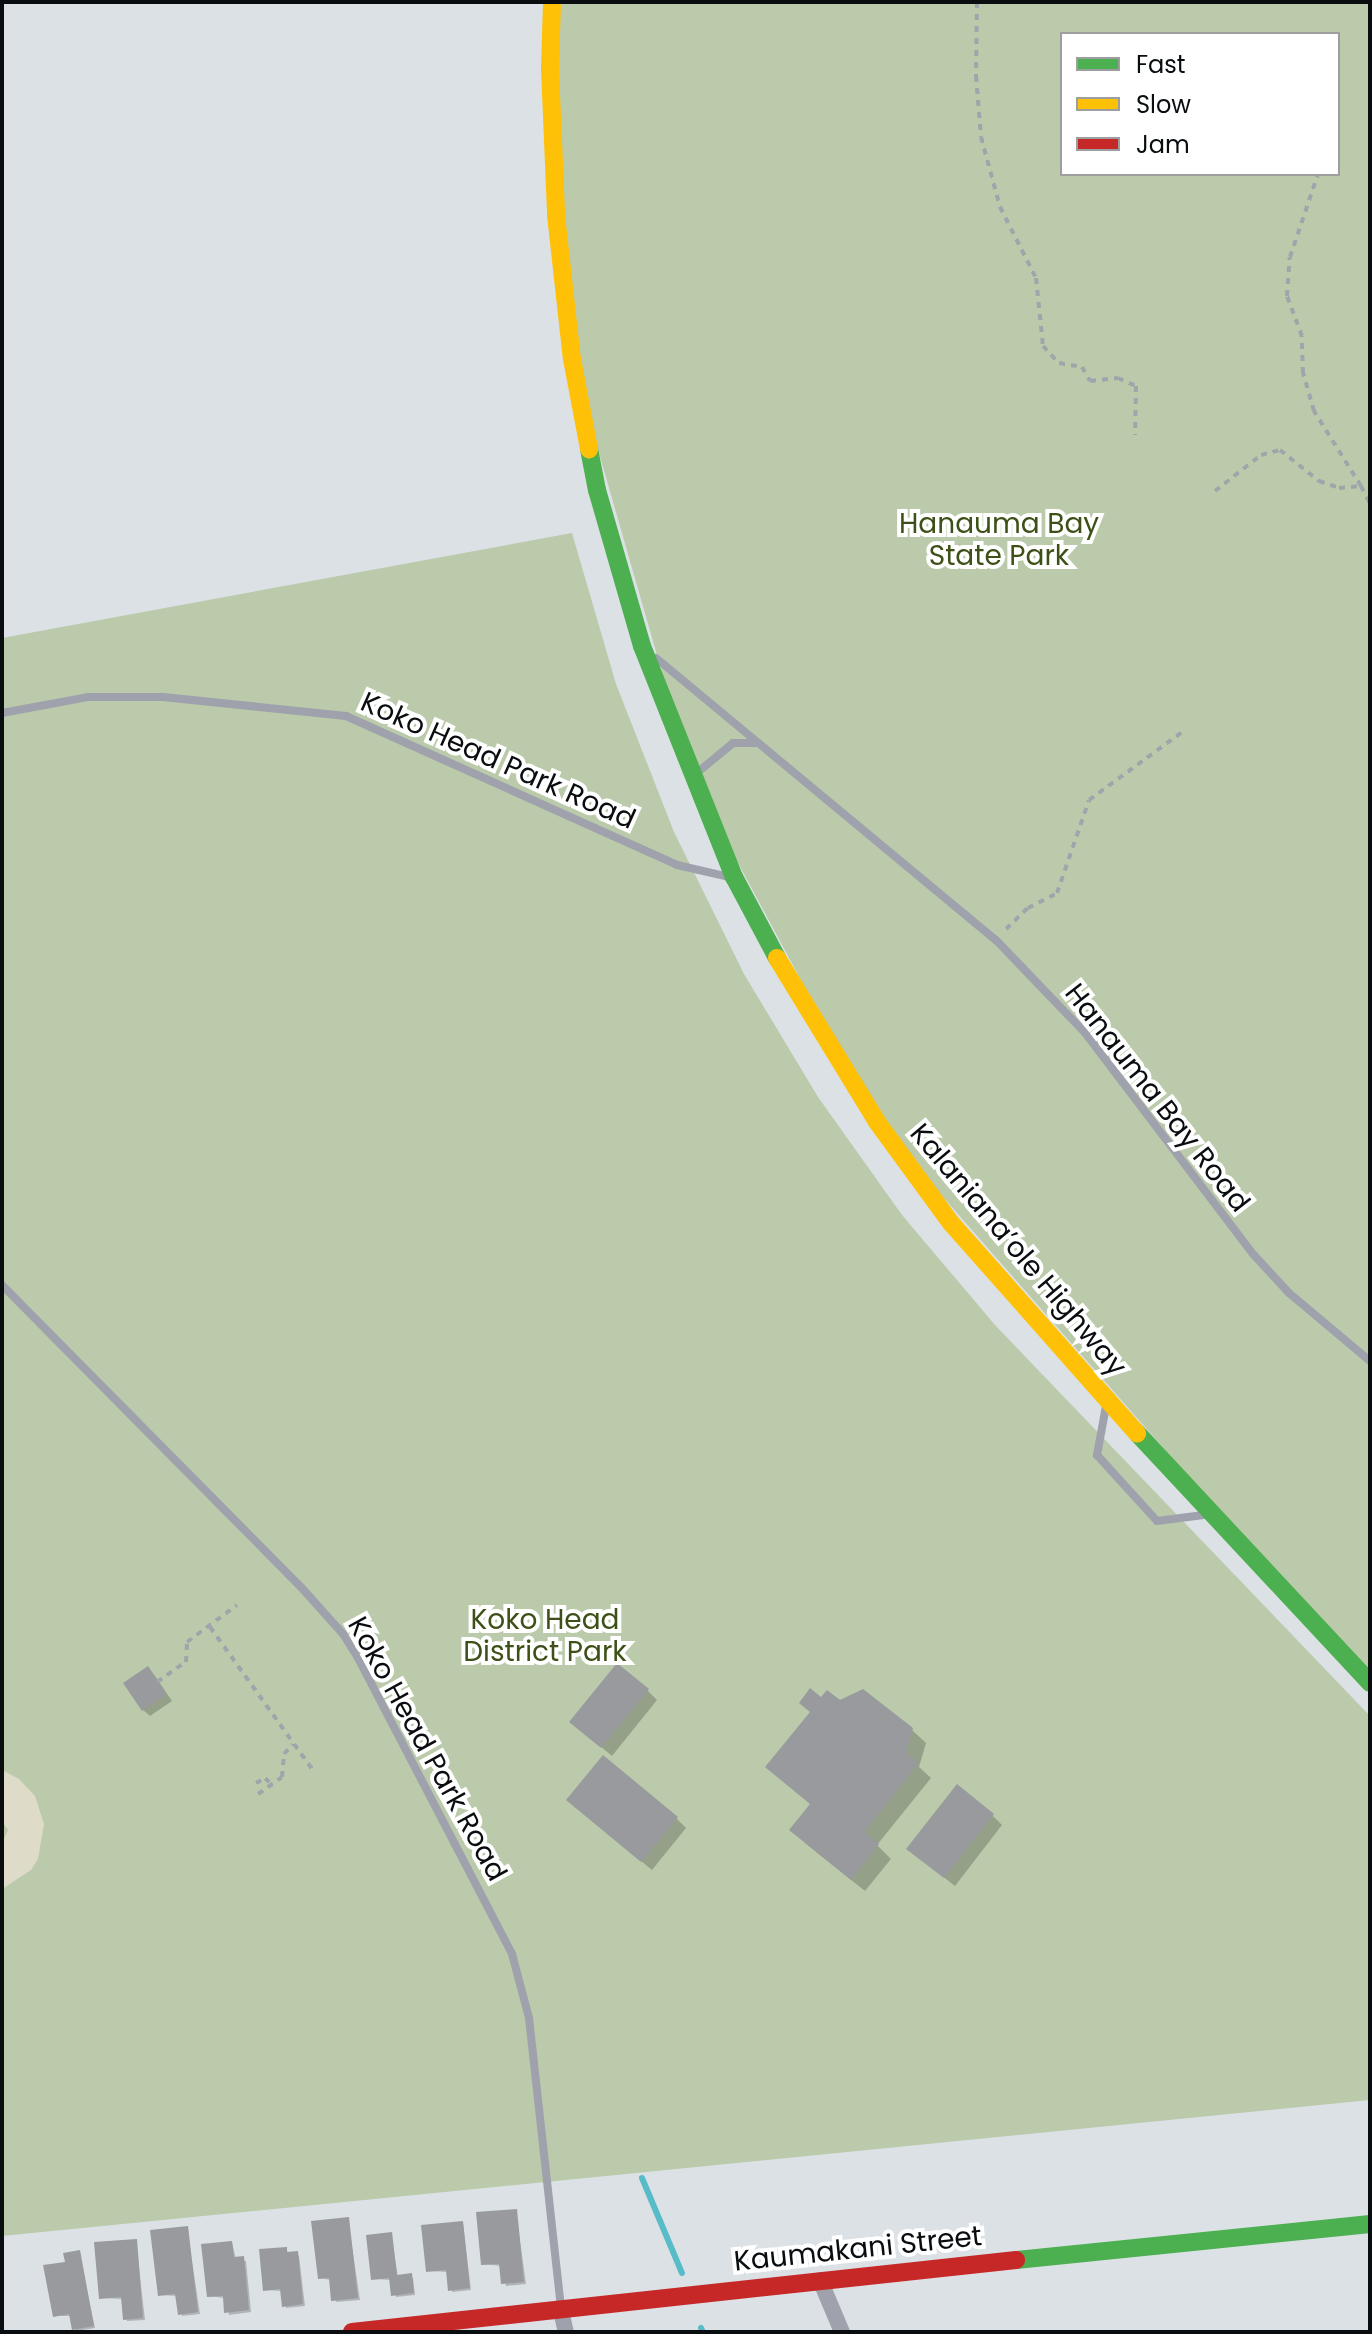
<!DOCTYPE html>
<html>
<head>
<meta charset="utf-8">
<style>
	body { margin:0 }
	#map { position:relative; width:1372px; height:2334px; overflow:hidden; background:#dce1e6; font-family:Poppins,sans-serif }
	div>[style] { position:absolute }
	.green>* { inset:0; background:#bacaaa }
	.sand>* { inset:0; background:#dedcc9 }
	.shadow>* { inset:0; background:#0003 }
	.stream>* { height:6px; margin:-3px; padding:0 3px; transform-origin:3px; border-radius:3px; background:#58bbc8 }
	.building>* { inset:0; background:#989a9d }
	.path>* { height:4px; margin-top:-2px; transform-origin:0; background:repeating-linear-gradient(90deg,#a0a5ab 0 6px,transparent 0 12px) }
	.lane>* { height:8px; margin:-4px; padding:0 4px; transform-origin:4px; border-radius:4px; background:#9fa1ac }
	.street>* { height:16px; margin:-8px; padding:0 8px; transform-origin:8px; border-radius:8px; background:#9fa1ac }
	.fast>* { height:18px; margin:-9px; padding:0 9px; transform-origin:9px; border-radius:9px; background:#4caf50 }
	.slow>* { height:18px; margin:-9px; padding:0 9px; transform-origin:9px; border-radius:9px; background:#ffc107 }
	.jam>* { height:18px; margin:-9px; padding:0 9px; transform-origin:9px; border-radius:9px; background:#c62828 }
	span { translate:-50% -50%; white-space:nowrap; text-align:center; line-height:1.15; -webkit-text-stroke:8px #fff; paint-order:stroke }
	.park-label { font-size:28px; color:#3d5017 }
	.street-label { font-size:28px; color:#0a0d0f }
	.frame { position:absolute; inset:0; border:4px solid #0a0d0f; pointer-events:none }
	.legend { position:absolute; left:1060px; top:32px; width:280px; height:144px; box-sizing:border-box; background:#fff; border:2px solid #9d9e9f; margin:0; padding:10px 14px; list-style:none; font-size:24px; color:#0a0d0f }
	.legend li { display:flex; align-items:center; gap:16px; height:40px }
	.legend b { width:40px; border:2px solid #9d9e9f }
</style>
</head>
<body>
<div id="map">
	<div class="green">
		<div style="clip-path:polygon(evenodd,552px 2px,1370px 2px,1370px 1683px,877px 1122px,692px 777px,572px 359px,552px 2px,1062px 34px,1338px 34px,1338px 174px,1062px 174px,1062px 34px)"></div>
		<div style="clip-path:polygon(572px 533px,616px 684px,674px 832px,744px 974px,818px 1097px,902px 1215px,995px 1325px,1370px 1716px,1370px 2100px,2px 2236px,2px 638px)"></div>
	</div>
	<div class="sand">
		<div style="clip-path:polygon(2px 1770px,19px 1779px,35px 1796px,44px 1824px,38px 1859px,31px 1870px,2px 1889px,2px 1843px,8px 1830px,2px 1821px)"></div>
	</div>
	<div class="shadow">
		<div style="clip-path:polygon(154px 1675px,172px 1701px,150px 1716px,143px 1710px)"></div>
		<div style="clip-path:polygon(647px 1690px,657px 1700px,612px 1756px,582px 1731px)"></div>
		<div style="clip-path:polygon(822px 1700px,840px 1702px,912px 1730px,926px 1743px,919px 1767px,931px 1778px,877px 1845px,891px 1859px,865px 1891px,805px 1843px)"></div>
		<div style="clip-path:polygon(578px 1809px,676px 1818px,686px 1828px,652px 1870px)"></div>
		<div style="clip-path:polygon(993px 1816px,1002px 1825px,955px 1886px,919px 1858px)"></div>
		<div style="clip-path:polygon(516px 2211px,526px 2284px,506px 2286px,501px 2266px,483px 2264px)"></div>
		<div style="clip-path:polygon(348px 2219px,360px 2300px,336px 2302px,331px 2280px,319px 2278px)"></div>
		<div style="clip-path:polygon(463px 2223px,471px 2290px,452px 2292px,448px 2272px,427px 2271px)"></div>
		<div style="clip-path:polygon(187px 2228px,200px 2314px,182px 2316px,177px 2296px,160px 2295px)"></div>
		<div style="clip-path:polygon(391px 2234px,398px 2277px,413px 2278px,415px 2295px,396px 2297px,392px 2280px,373px 2279px)"></div>
		<div style="clip-path:polygon(136px 2241px,145px 2320px,127px 2321px,123px 2299px,101px 2298px)"></div>
		<div style="clip-path:polygon(232px 2243px,236px 2259px,246px 2261px,251px 2312px,229px 2315px,225px 2298px,208px 2296px)"></div>
		<div style="clip-path:polygon(286px 2249px,289px 2254px,299px 2256px,305px 2306px,286px 2308px,282px 2291px,265px 2290px)"></div>
		<div style="clip-path:polygon(79px 2252px,95px 2328px,76px 2331px,71px 2316px,54px 2316px,67px 2263px)"></div>
	</div>
	<div class="stream">
		<div style="left:642px;top:2178px;width:103px;rotate:67.2deg"></div>
		<div style="left:701px;top:2328px;width:4px;rotate:63deg"></div>
	</div>
	<div class="building">
		<div style="clip-path:polygon(617px 1663px,649px 1689px,601px 1748px,569px 1722px)"></div>
		<div style="clip-path:polygon(148px 1666px,167px 1694px,142px 1711px,123px 1683px)"></div>
		<div style="clip-path:polygon(810px 1688px,821px 1697px,827px 1690px,840px 1700px,863px 1689px,913px 1728px,906px 1753px,919px 1763px,864px 1832px,879px 1844px,851px 1880px,789px 1830px,810px 1804px,765px 1767px,810px 1712px,799px 1703px)"></div>
		<div style="clip-path:polygon(603px 1755px,678px 1817px,641px 1862px,566px 1800px)"></div>
		<div style="clip-path:polygon(957px 1784px,994px 1814px,944px 1878px,906px 1849px)"></div>
		<div style="clip-path:polygon(517px 2209px,524px 2282px,501px 2284px,499px 2264px,481px 2265px,476px 2212px)"></div>
		<div style="clip-path:polygon(349px 2217px,358px 2298px,331px 2301px,329px 2278px,318px 2279px,311px 2221px)"></div>
		<div style="clip-path:polygon(463px 2221px,470px 2288px,448px 2291px,446px 2270px,426px 2272px,421px 2225px)"></div>
		<div style="clip-path:polygon(188px 2226px,198px 2312px,178px 2315px,175px 2294px,158px 2296px,150px 2230px)"></div>
		<div style="clip-path:polygon(392px 2232px,397px 2275px,412px 2273px,414px 2293px,391px 2296px,389px 2278px,371px 2280px,366px 2235px)"></div>
		<div style="clip-path:polygon(137px 2239px,143px 2318px,123px 2320px,121px 2297px,99px 2299px,94px 2242px)"></div>
		<div style="clip-path:polygon(232px 2241px,234px 2257px,244px 2256px,249px 2310px,224px 2313px,223px 2296px,207px 2297px,201px 2244px)"></div>
		<div style="clip-path:polygon(287px 2247px,287px 2252px,298px 2251px,303px 2304px,282px 2307px,280px 2289px,263px 2291px,259px 2249px)"></div>
		<div style="clip-path:polygon(80px 2250px,94px 2326px,72px 2330px,69px 2314px,53px 2317px,43px 2265px,65px 2262px,63px 2253px)"></div>
	</div>
	<div class="path">
		<div style="left:977px;top:2px;width:74px;rotate:90.8deg"></div>
		<div style="left:976px;top:76px;width:61px;rotate:85.3deg"></div>
		<div style="left:981px;top:137px;width:73px;rotate:74.8deg"></div>
		<div style="left:1000px;top:207px;width:80px;rotate:63.1deg"></div>
		<div style="left:1036px;top:278px;width:68px;rotate:84.1deg"></div>
		<div style="left:1043px;top:346px;width:23px;rotate:47deg"></div>
		<div style="left:1059px;top:363px;width:23px;rotate:10deg"></div>
		<div style="left:1082px;top:367px;width:16px;rotate:60deg"></div>
		<div style="left:1090px;top:381px;width:28px;rotate:-6deg"></div>
		<div style="left:1118px;top:378px;width:20px;rotate:24deg"></div>
		<div style="left:1136px;top:386px;width:49px;rotate:91.2deg"></div>
		<div style="left:1361px;top:486px;width:20px;rotate:63deg"></div>
		<div style="left:1215px;top:491px;width:58px;rotate:-38deg"></div>
		<div style="left:1261px;top:455px;width:20px;rotate:-15deg"></div>
		<div style="left:1280px;top:450px;width:50px;rotate:38.5deg"></div>
		<div style="left:1319px;top:481px;width:21px;rotate:19deg"></div>
		<div style="left:1339px;top:488px;width:22px;rotate:-5deg"></div>
		<div style="left:1361px;top:486px;width:89px;rotate:-122.1deg"></div>
		<div style="left:1314px;top:411px;width:40px;rotate:-106deg"></div>
		<div style="left:1303px;top:373px;width:37px;rotate:-92deg"></div>
		<div style="left:1302px;top:336px;width:43px;rotate:-110.6deg"></div>
		<div style="left:1287px;top:296px;width:39px;rotate:-86deg"></div>
		<div style="left:1290px;top:257px;width:88px;rotate:-71.4deg"></div>
		<div style="left:1006px;top:929px;width:30px;rotate:-44deg"></div>
		<div style="left:1028px;top:908px;width:33px;rotate:-27deg"></div>
		<div style="left:1057px;top:893px;width:98px;rotate:-71deg"></div>
		<div style="left:1089px;top:800px;width:119px;rotate:-36.1deg"></div>
		<div style="left:210px;top:1627px;width:180px;rotate:54.3deg"></div>
		<div style="left:157px;top:1682px;width:35px;rotate:-35deg"></div>
		<div style="left:186px;top:1662px;width:20px;rotate:-87deg"></div>
		<div style="left:187px;top:1642px;width:62px;rotate:-36.5deg"></div>
		<div style="left:256px;top:1783px;width:10px;rotate:-29deg"></div>
		<div style="left:265px;top:1778px;width:8px;rotate:45deg"></div>
		<div style="left:258px;top:1794px;width:29px;rotate:-35deg"></div>
		<div style="left:282px;top:1777px;width:23px;rotate:-85deg"></div>
		<div style="left:284px;top:1754px;width:13px;rotate:-48deg"></div>
	</div>
	<div class="lane">
		<div style="left:656px;top:658px;width:442px;rotate:39.7deg"></div>
		<div style="left:996px;top:940px;width:130px;rotate:46.2deg"></div>
		<div style="left:1086px;top:1034px;width:276px;rotate:52.8deg"></div>
		<div style="left:1253px;top:1254px;width:53px;rotate:47.3deg"></div>
		<div style="left:1289px;top:1293px;width:106px;rotate:40deg"></div>
		<div style="left:2px;top:713px;width:87px;rotate:-10.5deg"></div>
		<div style="left:88px;top:697px;width:75px"></div>
		<div style="left:163px;top:697px;width:184px;rotate:5.9deg"></div>
		<div style="left:346px;top:716px;width:363px;rotate:24.2deg"></div>
		<div style="left:677px;top:865px;width:53px;rotate:13deg"></div>
		<div style="left:698px;top:772px;width:45px;rotate:-39.6deg"></div>
		<div style="left:733px;top:743px;width:25px"></div>
		<div style="left:2px;top:1285px;width:425px;rotate:45.3deg"></div>
		<div style="left:301px;top:1587px;width:63px;rotate:48.2deg"></div>
		<div style="left:343px;top:1634px;width:28px;rotate:58deg"></div>
		<div style="left:358px;top:1658px;width:334px;rotate:62.5deg"></div>
		<div style="left:512px;top:1954px;width:66px;rotate:75.1deg"></div>
		<div style="left:529px;top:2018px;width:290px;rotate:83.7deg"></div>
		<div style="left:1106px;top:1406px;width:50px;rotate:100.4deg"></div>
		<div style="left:1097px;top:1455px;width:89px;rotate:47.7deg"></div>
		<div style="left:1157px;top:1521px;width:47px;rotate:-7.3deg"></div>
	</div>
	<div class="street">
		<div style="left:820px;top:2280px;width:56px;rotate:67.1deg"></div>
		<div style="left:561px;top:2311px;width:22px;rotate:77deg"></div>
	</div>
	<div class="fast">
		<div style="left:589px;top:449px;width:42px;rotate:79deg"></div>
		<div style="left:597px;top:490px;width:162px;rotate:73.9deg"></div>
		<div style="left:642px;top:646px;width:249px;rotate:68.3deg"></div>
		<div style="left:734px;top:877px;width:92px;rotate:62deg"></div>
		<div style="left:1137px;top:1433px;width:342px;rotate:47deg"></div>
		<div style="left:1016px;top:2260px;width:356px;rotate:-5.8deg"></div>
	</div>
	<div class="slow">
		<div style="left:552px;top:2px;width:67px;rotate:91.7deg"></div>
		<div style="left:550px;top:69px;width:146px;rotate:87.6deg"></div>
		<div style="left:556px;top:215px;width:145px;rotate:83.7deg"></div>
		<div style="left:572px;top:359px;width:92px;rotate:79.3deg"></div>
		<div style="left:777px;top:958px;width:192px;rotate:58.6deg"></div>
		<div style="left:877px;top:1122px;width:125px;rotate:53.8deg"></div>
		<div style="left:951px;top:1223px;width:281px;rotate:48.5deg"></div>
	</div>
	<div class="jam">
		<div style="left:352px;top:2332px;width:668px;rotate:-6.19deg"></div>
	</div>
	<div class="park-label">
		<span style="left:999px;top:540px">Hanauma Bay<br>State Park</span>
		<span style="left:545px;top:1636px">Koko Head<br>District Park</span>
	</div>
	<div class="street-label">
		<span style="left:498px;top:761px;rotate:24deg">Koko Head Park Road</span>
		<span style="left:1157px;top:1098px;rotate:52deg">Hanauma Bay Road</span>
		<span style="left:1018px;top:1250px;rotate:50deg">Kalaniana’ole Highway</span>
		<span style="left:427px;top:1749px;rotate:61deg">Koko Head Park Road</span>
		<span style="left:858px;top:2249px;rotate:-6deg">Kaumakani Street</span>
	</div>
	<div class="frame"></div>
	<ul class="legend">
	<li><b style="height:10px;background:#4caf50"></b>Fast</li>
	<li><b style="height:10px;background:#ffc107"></b>Slow</li>
	<li><b style="height:10px;background:#c62828"></b>Jam</li>
	</ul>
</div>
</body>
</html>
